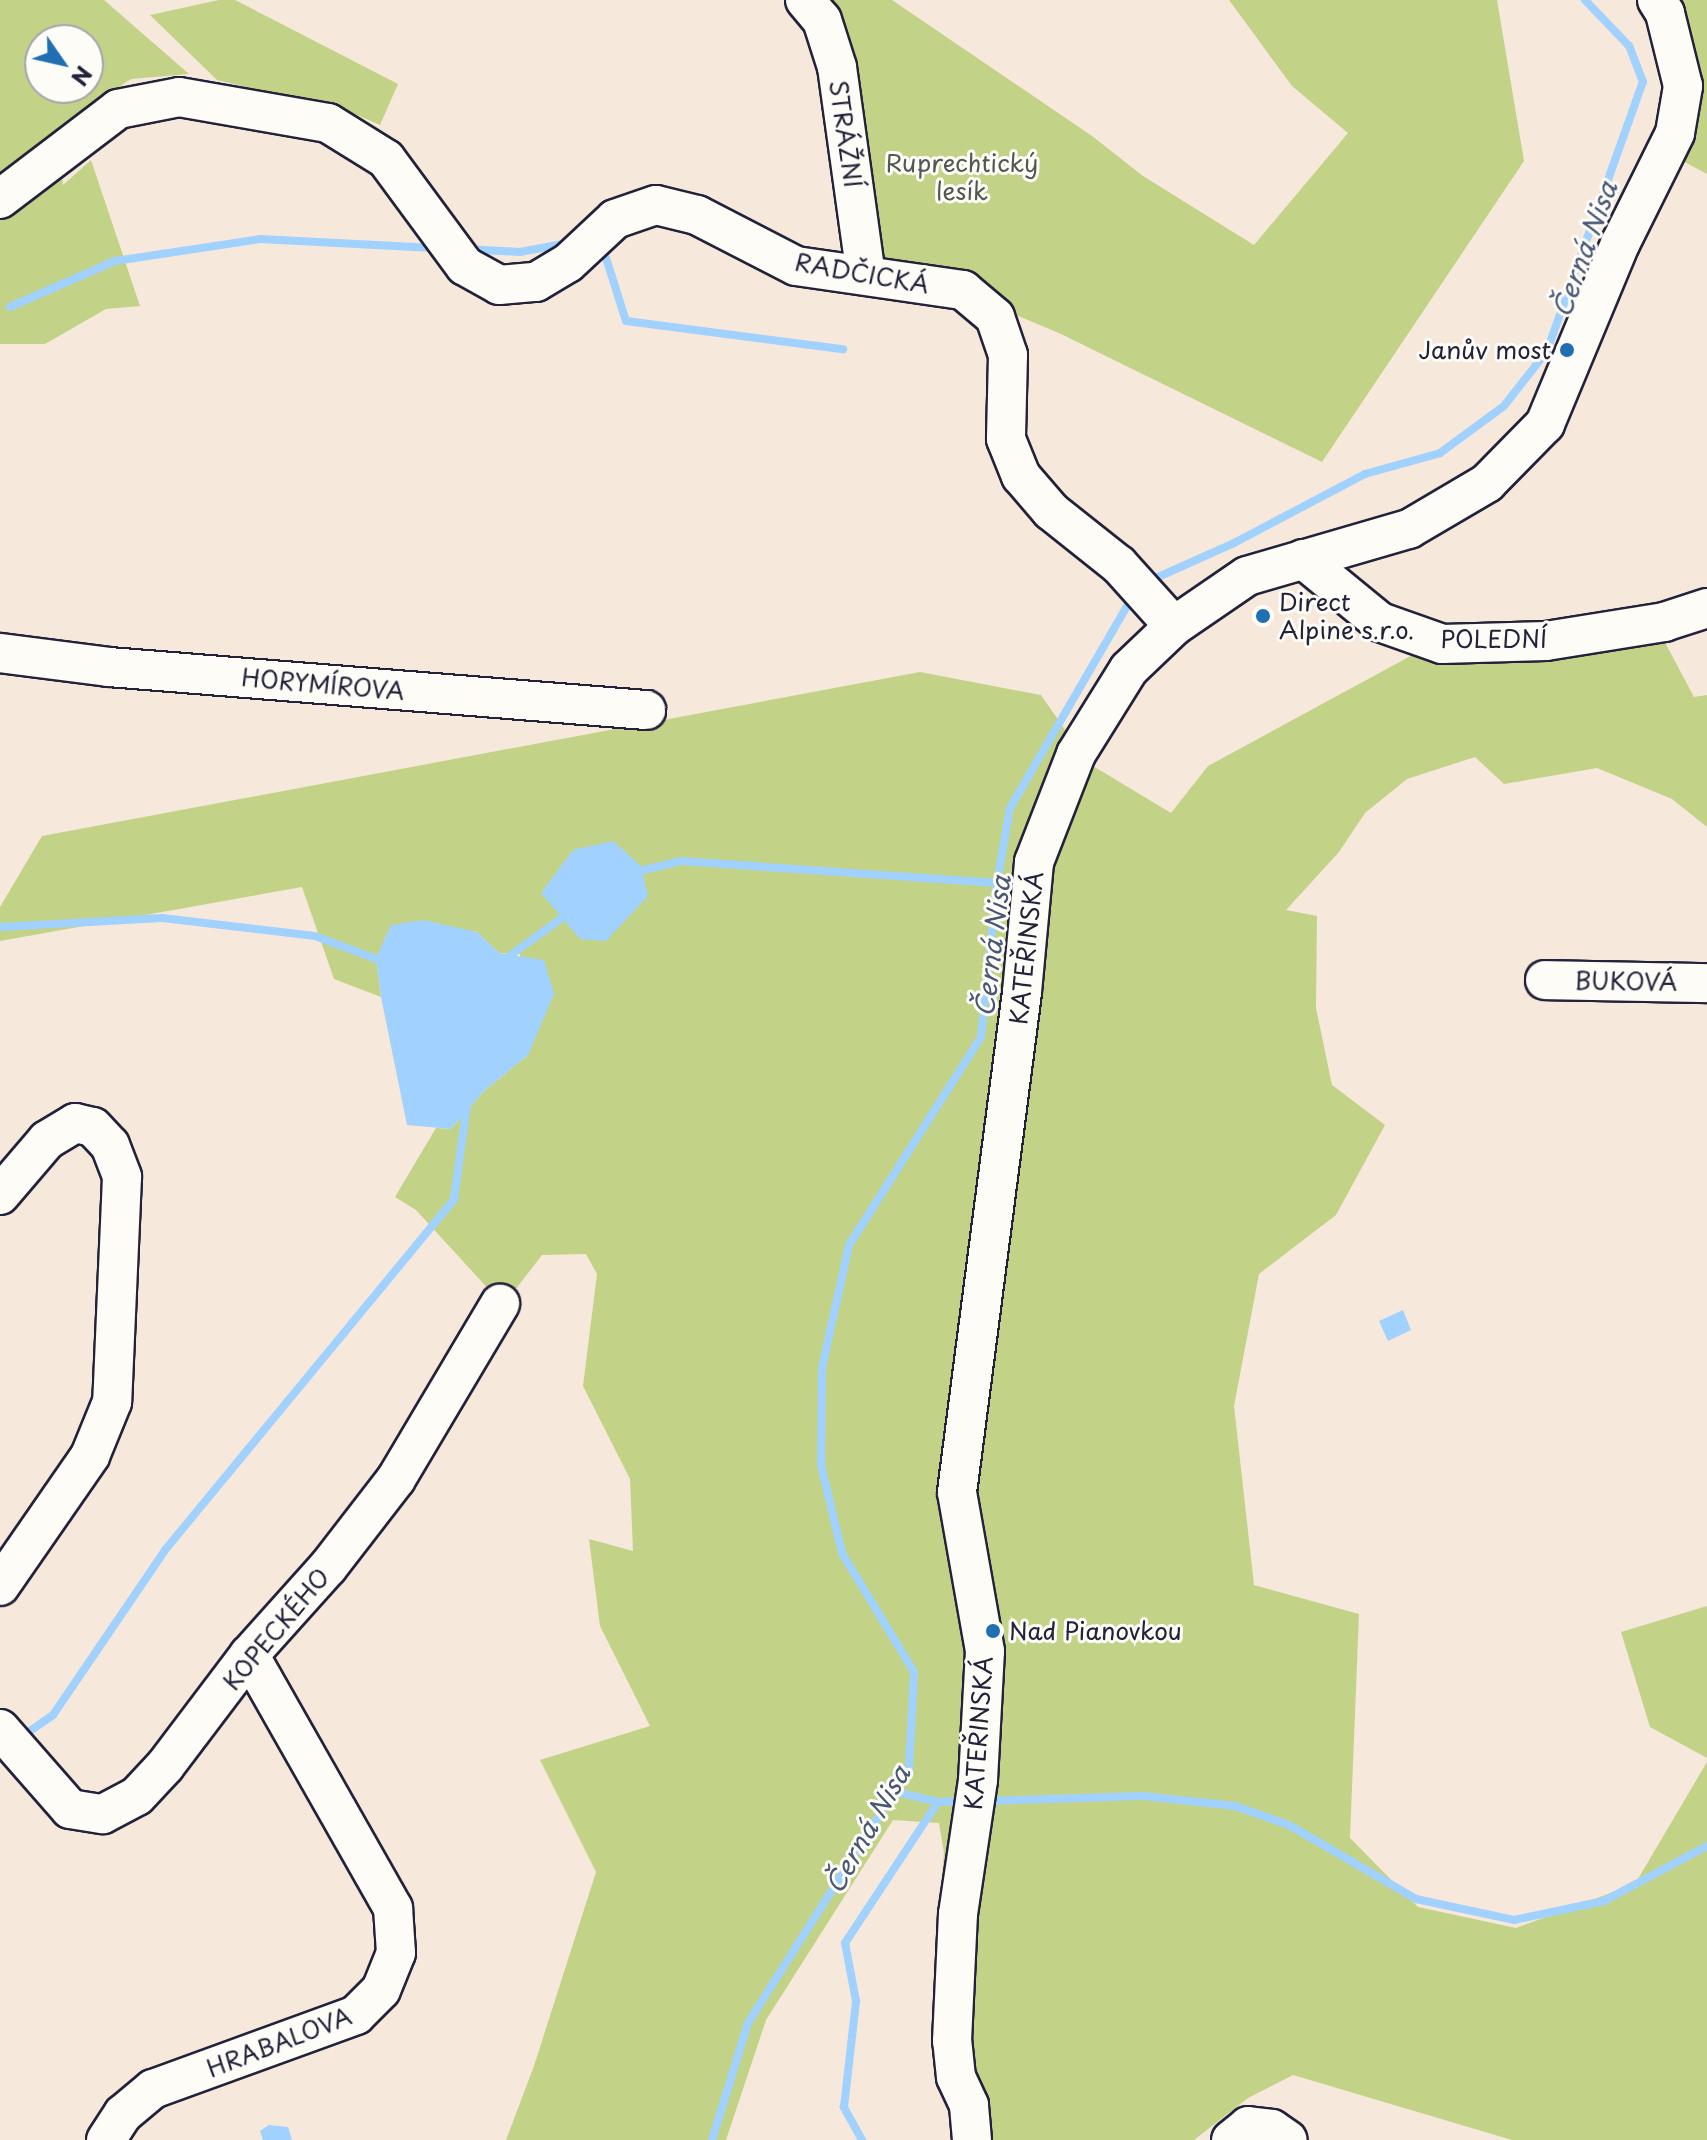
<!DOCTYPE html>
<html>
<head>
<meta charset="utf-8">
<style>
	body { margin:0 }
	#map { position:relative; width:1707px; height:2140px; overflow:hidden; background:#f6e8da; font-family:"Playpen Sans",sans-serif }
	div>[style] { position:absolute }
	.green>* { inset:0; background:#c2d388 }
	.water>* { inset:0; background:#a1d1fe }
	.stream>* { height:8px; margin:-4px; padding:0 4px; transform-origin:4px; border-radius:4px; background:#a1d1fe }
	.roads { filter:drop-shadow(2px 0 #22223b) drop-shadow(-2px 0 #22223b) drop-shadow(0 2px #22223b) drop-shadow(0 -2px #22223b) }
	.minor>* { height:38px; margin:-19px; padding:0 19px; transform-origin:19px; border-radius:19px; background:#fdfcf7 }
	.dots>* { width:22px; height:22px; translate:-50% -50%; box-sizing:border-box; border:4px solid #fdfcf7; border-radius:50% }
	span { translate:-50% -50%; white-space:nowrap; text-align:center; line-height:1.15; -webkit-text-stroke:6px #fdfcf7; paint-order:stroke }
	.street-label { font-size:24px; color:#22223b }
	.park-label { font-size:24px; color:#525752 }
	.poi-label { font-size:24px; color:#22223b }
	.right { translate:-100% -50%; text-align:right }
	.left { translate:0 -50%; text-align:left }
	.water-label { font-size:26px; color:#485776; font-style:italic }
	.north { position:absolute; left:24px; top:24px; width:80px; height:80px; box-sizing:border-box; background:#fdfcf7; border:2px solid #a5a5ac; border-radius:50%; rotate:124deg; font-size:22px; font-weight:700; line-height:32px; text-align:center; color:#22223b }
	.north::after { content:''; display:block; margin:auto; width:28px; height:36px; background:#1f6fb2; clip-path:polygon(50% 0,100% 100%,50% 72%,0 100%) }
</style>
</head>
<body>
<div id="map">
	<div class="green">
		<div style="clip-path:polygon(evenodd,0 0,104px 0,189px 74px,131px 79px,93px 104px,0 183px,0 0,40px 40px,88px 40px,88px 88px,40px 88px,40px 40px)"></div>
		<div style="clip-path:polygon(219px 0,235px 0,398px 84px,380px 125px,355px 114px,217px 80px,150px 15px)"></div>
		<div style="clip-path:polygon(810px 0,892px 0,1092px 136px,1143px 176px,1254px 245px,1348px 133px,1292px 86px,1229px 0,1497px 0,1524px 161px,1322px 462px,1061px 334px,870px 253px)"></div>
		<div style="clip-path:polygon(1667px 0,1707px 0,1707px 174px,1679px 159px)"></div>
		<div style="clip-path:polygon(91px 160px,140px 306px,106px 309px,45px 344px,0 344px,0 219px,62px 175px,63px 185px)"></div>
		<div style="clip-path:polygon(1661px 635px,1694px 697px,1707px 695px,1707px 827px,1672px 799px,1597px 768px,1504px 784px,1475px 757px,1407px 779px,1365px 813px,1339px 852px,1286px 910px,1317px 916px,1316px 1008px,1332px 1085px,1385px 1125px,1336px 1215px,1259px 1274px,1234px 1406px,1254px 1585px,1359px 1614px,1350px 1838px,1418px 1907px,1516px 1928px,1635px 1884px,1707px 1762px,1707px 2140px,1512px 2140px,1293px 2075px,1248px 2098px,1194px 2140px,954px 2140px,939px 1915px,944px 1853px,939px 1823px,893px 1820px,766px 2020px,726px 2140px,506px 2140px,534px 2066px,596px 1872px,540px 1760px,650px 1726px,600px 1626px,589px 1539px,633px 1551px,630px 1479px,583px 1386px,597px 1274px,586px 1254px,542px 1255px,498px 1312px,493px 1294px,416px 1210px,395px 1197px,436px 1128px,451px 1129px,484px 1091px,528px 1055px,520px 954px,499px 953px,476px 931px,376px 958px,381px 997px,334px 979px,302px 887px,0 941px,0 907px,42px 836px,920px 672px,1041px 695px,1088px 763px,1171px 813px,1208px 766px,1418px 652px)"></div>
		<div style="clip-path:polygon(1707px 1606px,1707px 1758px,1650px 1727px,1621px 1632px)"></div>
	</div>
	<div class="water">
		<div style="clip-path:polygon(613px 841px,641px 866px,648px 896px,606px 941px,580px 939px,541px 893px,573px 850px)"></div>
		<div style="clip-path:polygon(423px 920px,477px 932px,499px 953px,544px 960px,554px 994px,528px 1055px,484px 1091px,451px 1129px,407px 1125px,381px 997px,376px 958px,391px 925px)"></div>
		<div style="clip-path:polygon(1403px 1310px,1411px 1330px,1388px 1341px,1379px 1321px)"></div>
		<div style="clip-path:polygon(269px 2125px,288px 2127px,292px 2140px,263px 2140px,260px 2131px)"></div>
	</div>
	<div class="stream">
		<div style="left:466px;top:249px;width:54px;rotate:3.2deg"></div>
		<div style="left:520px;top:252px;width:49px;rotate:-10.6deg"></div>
		<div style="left:606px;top:258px;width:66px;rotate:72.4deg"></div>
		<div style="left:626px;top:321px;width:219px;rotate:7.4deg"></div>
		<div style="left:10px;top:307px;width:115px;rotate:-23.7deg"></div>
		<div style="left:115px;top:261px;width:147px;rotate:-8.6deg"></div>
		<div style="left:260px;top:239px;width:174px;rotate:3deg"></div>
		<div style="left:1147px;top:582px;width:95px;rotate:-24.1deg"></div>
		<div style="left:1234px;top:543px;width:148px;rotate:-27.8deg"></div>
		<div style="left:1365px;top:474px;width:78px;rotate:-15.6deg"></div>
		<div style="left:1440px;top:453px;width:79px;rotate:-36.3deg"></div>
		<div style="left:1504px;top:406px;width:70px;rotate:-52deg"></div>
		<div style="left:1547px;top:351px;width:286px;rotate:-70.4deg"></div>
		<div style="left:1643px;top:82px;width:39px;rotate:-111deg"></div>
		<div style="left:1629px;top:46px;width:64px;rotate:-133.7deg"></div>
		<div style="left:631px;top:873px;width:51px;rotate:-13.5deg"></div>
		<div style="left:681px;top:861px;width:317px;rotate:4deg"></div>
		<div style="left:0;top:927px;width:162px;rotate:-3.2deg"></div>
		<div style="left:162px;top:918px;width:154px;rotate:6.7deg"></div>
		<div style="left:315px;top:936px;width:75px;rotate:20.4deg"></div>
		<div style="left:504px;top:960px;width:82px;rotate:-36deg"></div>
		<div style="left:20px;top:1738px;width:40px;rotate:-34.9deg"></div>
		<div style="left:53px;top:1715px;width:199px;rotate:-55.8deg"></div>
		<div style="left:165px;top:1550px;width:455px;rotate:-50.5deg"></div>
		<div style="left:454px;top:1199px;width:96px;rotate:-82.2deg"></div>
		<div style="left:896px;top:1792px;width:43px;rotate:13.4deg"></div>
		<div style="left:938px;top:1802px;width:26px;rotate:-2deg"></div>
		<div style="left:986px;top:1801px;width:157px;rotate:-1.8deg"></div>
		<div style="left:1143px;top:1796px;width:93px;rotate:6.2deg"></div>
		<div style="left:1235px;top:1806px;width:57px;rotate:19.4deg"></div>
		<div style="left:1289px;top:1825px;width:147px;rotate:30.2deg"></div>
		<div style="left:1416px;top:1899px;width:100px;rotate:12.1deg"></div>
		<div style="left:1514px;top:1920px;width:92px;rotate:-11.9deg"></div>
		<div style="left:1604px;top:1901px;width:117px;rotate:-28.1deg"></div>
		<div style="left:712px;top:2140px;width:122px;rotate:-72.9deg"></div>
		<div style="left:748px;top:2023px;width:302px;rotate:-57.7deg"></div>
		<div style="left:909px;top:1768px;width:96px;rotate:-87deg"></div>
		<div style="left:914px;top:1672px;width:139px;rotate:-121.2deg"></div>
		<div style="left:842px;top:1553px;width:90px;rotate:-103.4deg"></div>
		<div style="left:821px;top:1465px;width:97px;rotate:-89.4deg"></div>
		<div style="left:822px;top:1368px;width:126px;rotate:-77.6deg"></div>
		<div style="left:849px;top:1245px;width:246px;rotate:-57.6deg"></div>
		<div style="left:981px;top:1037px;width:155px;rotate:-84.1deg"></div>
		<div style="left:997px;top:883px;width:76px;rotate:-80.2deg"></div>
		<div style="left:1010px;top:808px;width:245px;rotate:-59.9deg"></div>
		<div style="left:862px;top:2140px;width:38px;rotate:-119deg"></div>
		<div style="left:844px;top:2107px;width:107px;rotate:-83.5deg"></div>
		<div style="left:856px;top:2001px;width:59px;rotate:-100.7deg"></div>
		<div style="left:845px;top:1943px;width:169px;rotate:-56.6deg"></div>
	</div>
	<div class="roads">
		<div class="minor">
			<div style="left:805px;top:0;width:26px;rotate:50deg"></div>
			<div style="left:822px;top:20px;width:49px;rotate:72.3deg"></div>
			<div style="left:837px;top:67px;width:210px;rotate:82.1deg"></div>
			<div style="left:0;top:199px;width:148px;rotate:-37.3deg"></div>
			<div style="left:118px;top:109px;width:62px;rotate:-11.1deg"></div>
			<div style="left:179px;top:97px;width:151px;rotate:9.9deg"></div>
			<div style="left:328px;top:123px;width:68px;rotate:31.8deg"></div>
			<div style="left:386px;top:159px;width:133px;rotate:53.6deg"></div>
			<div style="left:465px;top:266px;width:39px;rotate:29deg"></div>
			<div style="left:499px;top:285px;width:37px;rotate:-5deg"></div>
			<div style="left:536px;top:282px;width:37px;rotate:-31deg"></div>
			<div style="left:568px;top:263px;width:64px;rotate:-43.1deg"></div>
			<div style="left:615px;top:219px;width:43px;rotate:-18.9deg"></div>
			<div style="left:656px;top:205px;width:42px;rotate:13.7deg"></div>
			<div style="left:697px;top:215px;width:111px;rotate:27.3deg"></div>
			<div style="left:796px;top:266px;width:169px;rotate:8.2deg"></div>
			<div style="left:963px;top:290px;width:42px;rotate:40.2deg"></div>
			<div style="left:995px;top:317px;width:40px;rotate:71.1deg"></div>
			<div style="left:1008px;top:355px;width:84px;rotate:91.4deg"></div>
			<div style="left:1006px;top:439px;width:40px;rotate:68deg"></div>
			<div style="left:1021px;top:476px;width:46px;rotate:49.4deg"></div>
			<div style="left:1051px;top:511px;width:87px;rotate:38.5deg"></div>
			<div style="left:1119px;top:565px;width:82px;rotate:48deg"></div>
			<div style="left:1303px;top:559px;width:99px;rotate:39.3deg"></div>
			<div style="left:1380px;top:622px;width:66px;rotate:19.5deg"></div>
			<div style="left:1442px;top:644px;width:104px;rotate:-1.7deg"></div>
			<div style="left:1546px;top:641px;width:120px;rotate:-9.1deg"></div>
			<div style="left:1664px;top:622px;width:45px;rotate:-18deg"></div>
			<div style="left:0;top:653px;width:110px;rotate:7.3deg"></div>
			<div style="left:109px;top:667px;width:539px;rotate:4.58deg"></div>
			<div style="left:1545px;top:980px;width:162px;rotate:1.1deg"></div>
			<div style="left:0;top:1195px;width:72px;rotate:-49.5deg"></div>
			<div style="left:47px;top:1140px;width:33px;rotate:-31deg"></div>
			<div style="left:75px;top:1123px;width:18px;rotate:13deg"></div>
			<div style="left:93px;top:1127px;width:25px;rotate:47deg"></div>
			<div style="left:110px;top:1145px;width:34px;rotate:69deg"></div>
			<div style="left:122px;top:1177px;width:225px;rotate:92.5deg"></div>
			<div style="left:112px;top:1402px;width:58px;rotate:112.2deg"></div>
			<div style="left:90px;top:1456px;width:158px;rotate:124.7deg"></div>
			<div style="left:0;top:1729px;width:106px;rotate:48.8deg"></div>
			<div style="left:70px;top:1809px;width:33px;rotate:9deg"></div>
			<div style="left:103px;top:1814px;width:38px;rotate:-28deg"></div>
			<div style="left:137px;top:1796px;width:41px;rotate:-47deg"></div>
			<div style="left:165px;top:1766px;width:139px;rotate:-52.9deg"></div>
			<div style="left:249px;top:1655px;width:118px;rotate:-48.1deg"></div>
			<div style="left:328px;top:1567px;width:111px;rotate:-52.3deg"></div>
			<div style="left:396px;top:1479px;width:204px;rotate:-59.3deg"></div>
			<div style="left:106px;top:2140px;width:31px;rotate:-57deg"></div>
			<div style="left:123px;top:2114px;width:39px;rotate:-40deg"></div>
			<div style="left:153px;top:2089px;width:216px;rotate:-20deg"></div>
			<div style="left:356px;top:2015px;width:35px;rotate:-45deg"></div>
			<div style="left:381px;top:1990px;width:40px;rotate:-68deg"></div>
			<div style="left:396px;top:1953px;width:45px;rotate:-93.8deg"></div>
			<div style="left:393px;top:1908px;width:291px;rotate:-119.6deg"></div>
			<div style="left:972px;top:2140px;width:35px;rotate:-95deg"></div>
			<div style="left:969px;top:2105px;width:31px;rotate:-115deg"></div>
			<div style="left:956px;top:2077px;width:36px;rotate:-96deg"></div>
			<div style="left:952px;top:2041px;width:127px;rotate:-87.3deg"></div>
			<div style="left:958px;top:1914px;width:135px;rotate:-81.5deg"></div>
			<div style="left:978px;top:1780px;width:129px;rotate:-86.9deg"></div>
			<div style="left:985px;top:1651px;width:161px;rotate:-100deg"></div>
			<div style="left:957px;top:1492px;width:504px;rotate:-82.59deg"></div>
			<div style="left:1022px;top:992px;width:131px;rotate:-84.7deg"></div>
			<div style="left:1034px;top:862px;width:116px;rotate:-68.7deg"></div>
			<div style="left:1076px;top:754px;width:100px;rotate:-58.1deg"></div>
			<div style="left:1129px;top:669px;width:62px;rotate:-43.7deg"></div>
			<div style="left:1174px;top:626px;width:88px;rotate:-34.4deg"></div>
			<div style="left:1247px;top:576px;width:169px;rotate:-16.2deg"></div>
			<div style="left:1409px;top:529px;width:91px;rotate:-30.5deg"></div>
			<div style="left:1487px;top:483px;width:83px;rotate:-45.5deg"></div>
			<div style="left:1545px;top:424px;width:195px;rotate:-67.4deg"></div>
			<div style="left:1620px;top:244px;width:124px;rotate:-63.6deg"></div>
			<div style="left:1675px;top:133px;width:48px;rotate:-80.3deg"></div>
			<div style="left:1683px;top:86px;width:75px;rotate:-103.9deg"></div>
			<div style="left:1665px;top:13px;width:15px;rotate:-122deg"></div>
			<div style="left:1231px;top:2140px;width:22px;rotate:-39deg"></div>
			<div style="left:1248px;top:2126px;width:24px;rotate:7deg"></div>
			<div style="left:1272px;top:2129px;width:19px;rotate:35deg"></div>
		</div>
	</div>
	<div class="dots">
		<div style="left:1567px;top:350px;background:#1f6fb2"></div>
		<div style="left:1263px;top:616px;background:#1f6fb2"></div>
		<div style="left:993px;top:1631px;background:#1f6fb2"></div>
	</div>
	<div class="street-label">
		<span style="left:846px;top:134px;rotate:82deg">STRÁŽNÍ</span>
		<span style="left:862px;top:273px;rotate:10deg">RADČICKÁ</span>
		<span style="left:1494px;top:639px">POLEDNÍ</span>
		<span style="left:323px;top:684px;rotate:5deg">HORYMÍROVA</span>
		<span style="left:1026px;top:948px;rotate:-84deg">KATEŘINSKÁ</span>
		<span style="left:1626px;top:981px;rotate:1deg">BUKOVÁ</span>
		<span style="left:276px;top:1629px;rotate:-50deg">KOPECKÉHO</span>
		<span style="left:978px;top:1733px;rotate:-86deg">KATEŘINSKÁ</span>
		<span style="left:279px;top:2042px;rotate:-21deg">HRABALOVA</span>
	</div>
	<div class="park-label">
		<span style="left:962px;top:177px">Ruprechtický<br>lesík</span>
	</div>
	<div class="poi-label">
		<span class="right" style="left:1551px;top:350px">Janův most</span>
		<span class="left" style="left:1279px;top:616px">Direct<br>Alpine s.r.o.</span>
		<span class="left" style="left:1009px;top:1631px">Nad Pianovkou</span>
	</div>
	<div class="water-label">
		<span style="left:1584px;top:249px;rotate:-70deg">Černá Nisa</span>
		<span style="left:992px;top:946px;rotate:-83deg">Černá Nisa</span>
		<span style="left:867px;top:1829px;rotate:-60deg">Černá Nisa</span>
	</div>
	<div class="north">N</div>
</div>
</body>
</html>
